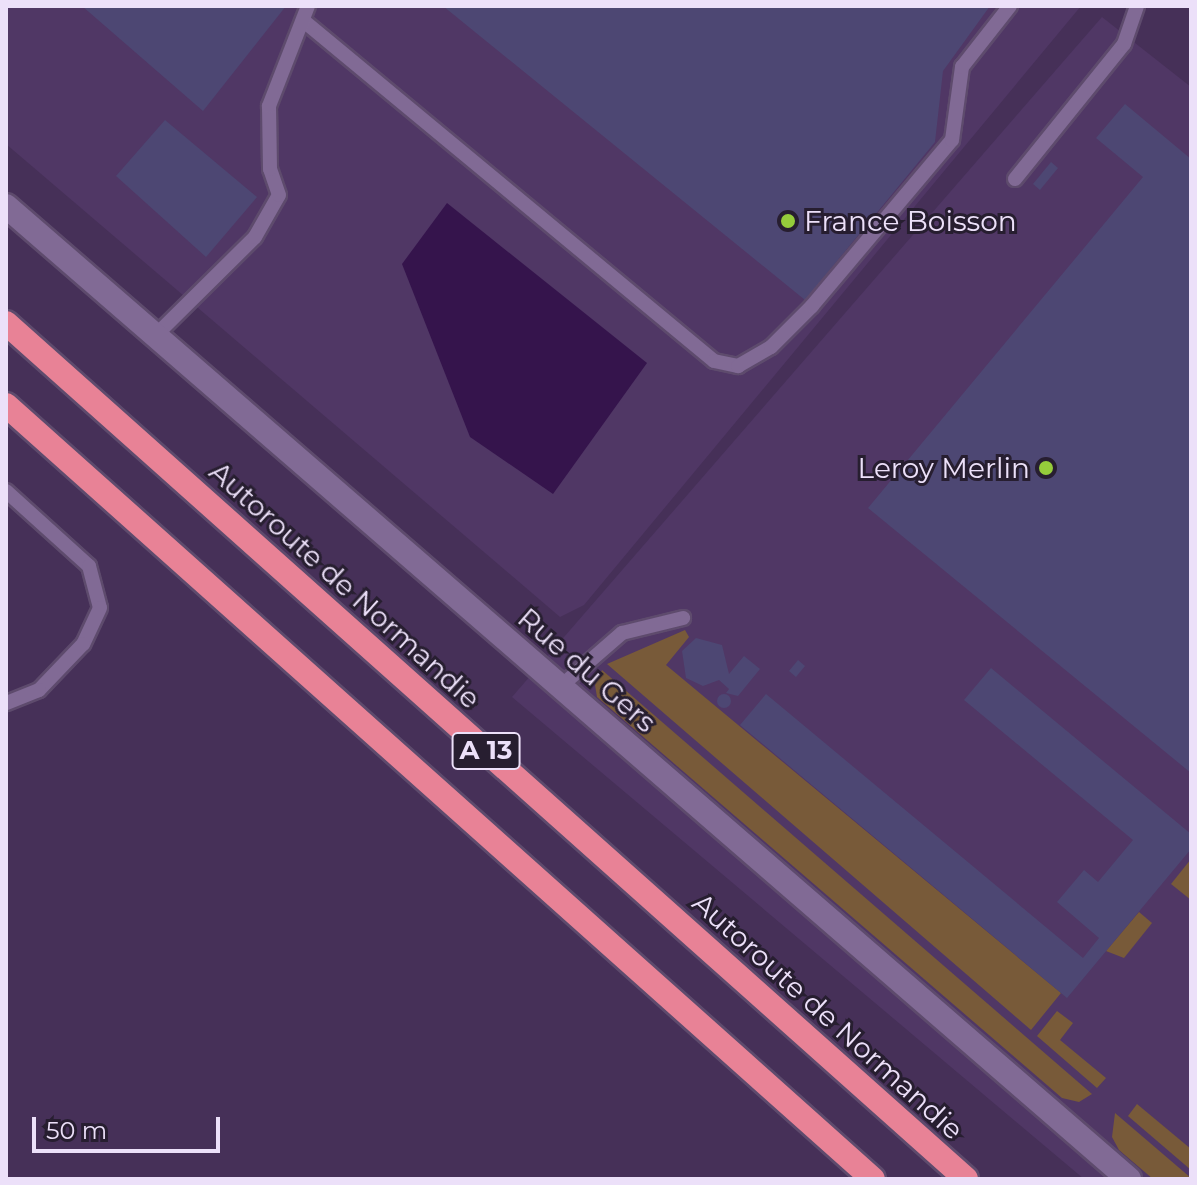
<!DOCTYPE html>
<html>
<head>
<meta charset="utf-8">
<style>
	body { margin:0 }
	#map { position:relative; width:1197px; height:1185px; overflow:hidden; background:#463058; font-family:Montserrat,sans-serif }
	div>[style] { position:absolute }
	.built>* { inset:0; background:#503765 }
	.green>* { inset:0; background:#785a39 }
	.water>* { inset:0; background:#35144c }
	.building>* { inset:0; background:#4d4773 }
	.round { border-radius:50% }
	.roads { filter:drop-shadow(2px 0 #5e4b6d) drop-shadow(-2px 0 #5e4b6d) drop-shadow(0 2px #5e4b6d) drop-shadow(0 -2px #5e4b6d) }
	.lane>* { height:14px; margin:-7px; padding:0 7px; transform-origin:7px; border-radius:7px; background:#816a95 }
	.street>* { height:24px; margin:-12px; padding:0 12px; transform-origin:12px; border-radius:12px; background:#816a95 }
	.highway>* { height:24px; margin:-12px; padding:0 12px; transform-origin:12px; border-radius:12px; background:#e88296 }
	.dots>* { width:22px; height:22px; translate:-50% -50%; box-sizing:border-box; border:4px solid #271e30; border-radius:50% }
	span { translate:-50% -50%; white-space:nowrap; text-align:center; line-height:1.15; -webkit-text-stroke:6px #271e30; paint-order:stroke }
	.shield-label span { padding:2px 6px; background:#271e30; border:2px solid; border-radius:6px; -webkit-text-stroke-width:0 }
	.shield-label { font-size:26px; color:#ece0f9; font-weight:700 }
	.poi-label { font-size:28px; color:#ece0f9 }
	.left { translate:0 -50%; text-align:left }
	.right { translate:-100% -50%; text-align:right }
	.street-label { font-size:28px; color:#ece0f9 }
	.frame { position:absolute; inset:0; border:8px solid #ece0f9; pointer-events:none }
	.scale { position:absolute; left:32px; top:1117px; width:188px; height:36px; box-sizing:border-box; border:4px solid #ece0f9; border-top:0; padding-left:10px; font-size:24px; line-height:28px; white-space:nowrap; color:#ece0f9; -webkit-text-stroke:6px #271e30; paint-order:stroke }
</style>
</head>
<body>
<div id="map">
	<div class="built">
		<div style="clip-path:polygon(6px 6px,1081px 6px,584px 605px,560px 617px,6px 144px)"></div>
		<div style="clip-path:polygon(1102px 17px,1191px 87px,1191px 1179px,1084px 1179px,512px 697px)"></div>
	</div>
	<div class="green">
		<div style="clip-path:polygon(685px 630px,689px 637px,666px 665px,1061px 993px,1031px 1030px,607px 664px)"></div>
		<div style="clip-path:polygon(602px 670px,1092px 1094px,1079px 1102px,1062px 1098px,597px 697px,595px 685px)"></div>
		<div style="clip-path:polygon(1191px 859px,1191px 900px,1171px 884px)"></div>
		<div style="clip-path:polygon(1139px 912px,1152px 923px,1124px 958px,1106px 951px)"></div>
		<div style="clip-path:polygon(1057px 1011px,1073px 1023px,1060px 1040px,1106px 1078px,1097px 1088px,1037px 1036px)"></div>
		<div style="clip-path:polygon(1137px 1104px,1191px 1149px,1191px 1170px,1128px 1116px)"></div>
		<div style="clip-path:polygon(1115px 1113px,1191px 1178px,1191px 1179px,1153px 1179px,1119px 1150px,1112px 1137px)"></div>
	</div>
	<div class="water">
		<div style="clip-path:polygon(447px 203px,647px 363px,553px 494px,470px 437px,402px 264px)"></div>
	</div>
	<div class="building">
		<div style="clip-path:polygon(82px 6px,286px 6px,203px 111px)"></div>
		<div style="clip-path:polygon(443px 6px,990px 6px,943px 71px,935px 142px,805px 300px)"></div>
		<div style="clip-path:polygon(1125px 104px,1191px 159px,1191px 773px,868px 508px,1143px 177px,1096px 138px)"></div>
		<div style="clip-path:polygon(165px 120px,257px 197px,206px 257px,116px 176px)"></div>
		<div style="clip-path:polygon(1051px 162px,1058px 168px,1040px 190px,1033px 184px)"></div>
		<div style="clip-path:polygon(696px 638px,722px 645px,729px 674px,744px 656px,760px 669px,738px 696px,726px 693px,729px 689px,719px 680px,703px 686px,686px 678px,682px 651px)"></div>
		<div style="clip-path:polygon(798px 660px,805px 666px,796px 677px,789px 671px)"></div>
		<div style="clip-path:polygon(991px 668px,1191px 834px,1191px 849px,1067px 998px,740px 725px,766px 694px,1083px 958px,1099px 938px,1057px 902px,1084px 870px,1098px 882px,1133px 840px,964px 700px)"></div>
		<div class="round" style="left:717px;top:694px;width:14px;height:14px"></div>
	</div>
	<div class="roads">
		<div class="lane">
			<div style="left:305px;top:22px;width:531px;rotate:39.65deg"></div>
			<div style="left:714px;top:361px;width:25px;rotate:12deg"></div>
			<div style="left:738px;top:366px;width:38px;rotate:-30deg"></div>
			<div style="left:771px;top:347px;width:58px;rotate:-45deg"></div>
			<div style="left:812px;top:306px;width:217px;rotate:-49.9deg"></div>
			<div style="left:952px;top:140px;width:74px;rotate:-82.2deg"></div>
			<div style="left:962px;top:67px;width:78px;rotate:-51.8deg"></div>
			<div style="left:1015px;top:179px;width:174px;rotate:-51.1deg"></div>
			<div style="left:1124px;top:44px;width:40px;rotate:-71.1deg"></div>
			<div style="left:156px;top:335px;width:139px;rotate:-44.7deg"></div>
			<div style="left:255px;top:237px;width:48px;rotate:-60.3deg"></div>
			<div style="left:279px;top:195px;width:28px;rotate:-109deg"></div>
			<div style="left:270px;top:169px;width:63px;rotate:-90.9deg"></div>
			<div style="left:269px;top:106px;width:107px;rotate:-68.7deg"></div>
			<div style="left:6px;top:491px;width:112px;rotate:42.1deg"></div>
			<div style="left:89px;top:566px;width:43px;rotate:75.3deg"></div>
			<div style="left:100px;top:608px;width:40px;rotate:115deg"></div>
			<div style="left:83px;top:644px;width:64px;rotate:133.7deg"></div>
			<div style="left:39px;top:690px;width:35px;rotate:158deg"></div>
			<div style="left:561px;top:686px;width:81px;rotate:-41deg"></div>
			<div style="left:622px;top:633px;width:63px;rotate:-13.8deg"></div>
		</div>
		<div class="street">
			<div style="left:6px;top:206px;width:1486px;rotate:40.91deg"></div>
		</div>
		<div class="highway">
			<div style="left:6px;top:323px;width:1286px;rotate:41.72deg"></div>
			<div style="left:6px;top:405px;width:1162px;rotate:41.76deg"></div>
		</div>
	</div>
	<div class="dots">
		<div style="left:788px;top:221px;background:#95cc3b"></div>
		<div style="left:1046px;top:468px;background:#95cc3b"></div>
	</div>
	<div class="shield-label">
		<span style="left:486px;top:751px">A 13</span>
	</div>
	<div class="poi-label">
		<span class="left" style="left:804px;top:221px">France Boisson</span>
		<span class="right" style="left:1030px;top:468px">Leroy Merlin</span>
	</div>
	<div class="street-label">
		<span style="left:345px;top:585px;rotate:42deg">Autoroute de Normandie</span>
		<span style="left:587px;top:670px;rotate:41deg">Rue du Gers</span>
		<span style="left:828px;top:1016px;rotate:42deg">Autoroute de Normandie</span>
	</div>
	<div class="frame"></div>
	<div class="scale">50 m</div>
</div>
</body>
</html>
